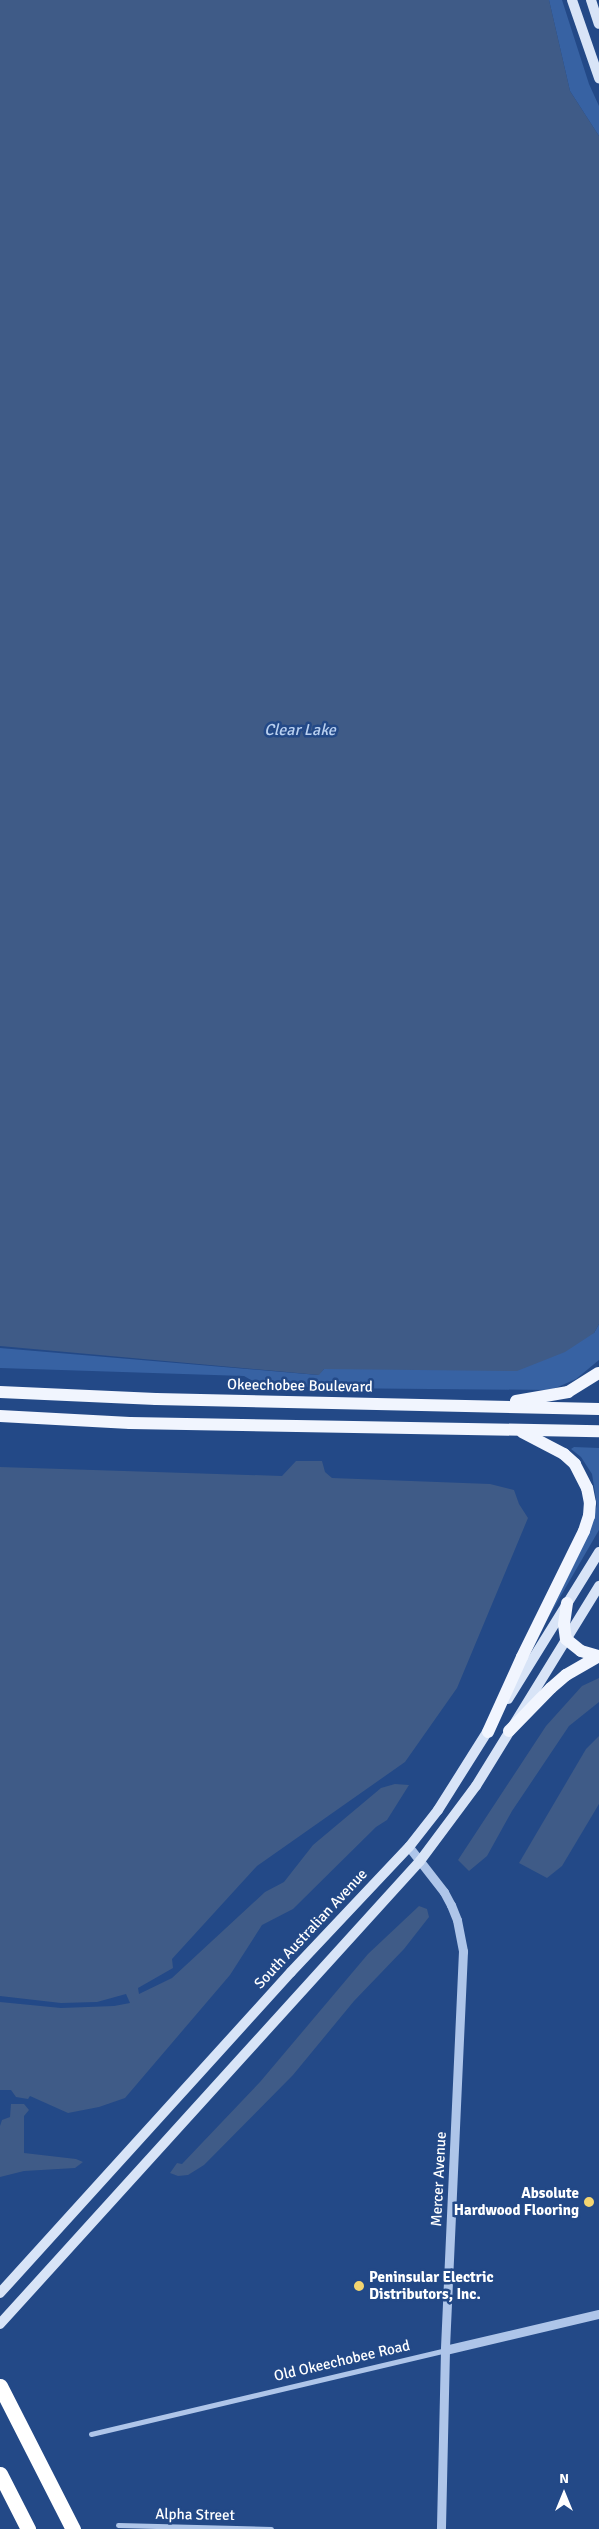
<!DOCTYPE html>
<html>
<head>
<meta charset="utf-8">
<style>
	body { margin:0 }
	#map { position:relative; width:599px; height:2529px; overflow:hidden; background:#234987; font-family:Signika,sans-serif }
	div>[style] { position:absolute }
	.green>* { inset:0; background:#3762a3 }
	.water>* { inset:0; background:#3f5b87 }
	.minor>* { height:5px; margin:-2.5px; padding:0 2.5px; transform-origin:2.5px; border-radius:2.5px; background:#aec5e9 }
	.tertiary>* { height:9px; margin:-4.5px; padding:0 4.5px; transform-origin:4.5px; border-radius:4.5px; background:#aec5e9 }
	.secondary>* { height:10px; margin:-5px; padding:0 5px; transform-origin:5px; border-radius:5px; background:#d8e4f7 }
	.primary>* { height:12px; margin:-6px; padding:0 6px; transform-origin:6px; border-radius:6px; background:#f1f5fe }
	.motorway>* { height:15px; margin:-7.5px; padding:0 7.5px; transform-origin:7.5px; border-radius:7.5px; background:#fff }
	.dots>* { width:14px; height:14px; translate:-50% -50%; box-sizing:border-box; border:2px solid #234987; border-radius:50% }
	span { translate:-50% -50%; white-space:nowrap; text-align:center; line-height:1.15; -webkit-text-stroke:5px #234987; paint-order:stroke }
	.street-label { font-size:15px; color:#fff }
	.poi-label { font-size:15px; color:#fff; font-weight:700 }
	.right { translate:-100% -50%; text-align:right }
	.left { translate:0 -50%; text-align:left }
	.water-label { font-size:16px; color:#b9d0f0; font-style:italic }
	.north { position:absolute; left:539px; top:2469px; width:50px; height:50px; -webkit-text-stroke:4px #234987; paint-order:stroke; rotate:0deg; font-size:14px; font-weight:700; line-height:20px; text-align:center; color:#fff }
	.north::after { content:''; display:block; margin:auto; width:18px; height:22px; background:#fff; clip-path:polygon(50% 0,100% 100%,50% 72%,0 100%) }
</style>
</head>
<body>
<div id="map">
	<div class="green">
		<div style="clip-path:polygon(549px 0,562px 0,589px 84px,599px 106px,599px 136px,570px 91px)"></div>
		<div style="clip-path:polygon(599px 1324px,599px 1360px,576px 1379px,551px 1390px,325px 1388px,258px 1384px,244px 1376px,0 1368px,0 1348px,318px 1375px,324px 1369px,594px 1333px)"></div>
		<div style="clip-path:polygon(574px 1447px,599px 1448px,599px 1530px,548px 1618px,589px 1533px,597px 1505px,592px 1474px,581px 1457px,571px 1449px)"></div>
	</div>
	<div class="water">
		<div style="clip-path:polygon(0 0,549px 0,570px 91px,599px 136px,599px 1324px,594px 1333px,565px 1352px,517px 1371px,324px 1369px,319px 1375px,0 1346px)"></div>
		<div style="clip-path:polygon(296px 1461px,322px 1461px,325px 1472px,332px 1478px,490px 1484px,514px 1490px,519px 1504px,528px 1518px,457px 1688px,405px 1762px,257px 1866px,172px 1959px,173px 1968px,138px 1988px,139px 1994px,172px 1978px,265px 1892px,284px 1882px,313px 1845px,381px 1788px,395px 1784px,409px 1785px,387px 1820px,376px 1827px,293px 1909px,262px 1925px,230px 1975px,125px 2098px,99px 2107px,68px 2113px,30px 2096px,28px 2099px,16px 2097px,11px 2090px,0 2090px,0 2002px,61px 2008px,114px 2006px,130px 2003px,126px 1994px,97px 2002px,61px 2003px,0 1996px,0 1467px,282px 1476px)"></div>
		<div style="clip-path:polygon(599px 1678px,599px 1702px,569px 1726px,512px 1811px,487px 1856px,469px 1871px,458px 1860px,546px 1726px,582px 1686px)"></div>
		<div style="clip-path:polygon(599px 1736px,599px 1804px,562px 1866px,547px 1878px,519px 1863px,586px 1749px)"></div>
		<div style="clip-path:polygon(419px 1906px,427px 1909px,429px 1917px,404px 1949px,354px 2001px,293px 2075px,204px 2165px,188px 2175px,178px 2176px,170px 2173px,177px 2163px,182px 2164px,260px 2082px,368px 1954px)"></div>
		<div style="clip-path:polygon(11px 2104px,24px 2104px,29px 2110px,24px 2116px,24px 2153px,76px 2159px,83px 2162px,75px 2168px,24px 2171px,0 2177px,0 2126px,2px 2120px,10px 2117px)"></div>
	</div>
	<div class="minor">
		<div style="left:91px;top:2434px;width:364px;rotate:-13.3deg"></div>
		<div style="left:118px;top:2525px;width:153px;rotate:1.5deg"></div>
	</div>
	<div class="tertiary">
		<div style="left:409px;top:1847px;width:57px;rotate:52.1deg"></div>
		<div style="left:444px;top:1892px;width:15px;rotate:62deg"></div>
		<div style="left:451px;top:1905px;width:16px;rotate:68deg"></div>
		<div style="left:457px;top:1920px;width:32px;rotate:79deg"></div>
		<div style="left:463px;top:1951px;width:399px;rotate:92.6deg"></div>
		<div style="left:445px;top:2350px;width:179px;rotate:91.3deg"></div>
		<div style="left:445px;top:2350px;width:158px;rotate:-13.2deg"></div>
	</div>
	<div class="secondary">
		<div style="left:572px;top:0;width:83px;rotate:70.9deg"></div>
		<div style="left:591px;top:0;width:25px;rotate:72deg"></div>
		<div style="left:508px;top:1699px;width:173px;rotate:-58.2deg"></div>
		<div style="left:0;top:2293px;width:433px;rotate:-47.8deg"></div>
		<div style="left:291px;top:1972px;width:172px;rotate:-46.7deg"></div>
		<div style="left:409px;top:1847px;width:47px;rotate:-51.9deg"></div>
		<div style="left:438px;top:1810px;width:99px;rotate:-57.8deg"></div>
		<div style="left:0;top:2324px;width:625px;rotate:-47.79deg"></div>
		<div style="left:420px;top:1861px;width:94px;rotate:-53.3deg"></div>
		<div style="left:476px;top:1786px;width:235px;rotate:-58.4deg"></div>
	</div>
	<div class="primary">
		<div style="left:0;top:1392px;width:156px;rotate:2.6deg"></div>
		<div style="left:156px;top:1399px;width:443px;rotate:1.3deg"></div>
		<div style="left:516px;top:1401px;width:53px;rotate:-9.8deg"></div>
		<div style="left:568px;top:1392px;width:36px;rotate:-32deg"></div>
		<div style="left:0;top:1416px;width:130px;rotate:3.1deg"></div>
		<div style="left:130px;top:1423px;width:469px;rotate:1deg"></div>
		<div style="left:567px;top:1603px;width:22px;rotate:98deg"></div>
		<div style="left:564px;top:1625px;width:14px;rotate:82deg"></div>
		<div style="left:566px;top:1639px;width:19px;rotate:39deg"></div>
		<div style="left:581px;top:1651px;width:18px;rotate:16deg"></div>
		<div style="left:509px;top:1731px;width:60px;rotate:-45.7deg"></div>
		<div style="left:551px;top:1688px;width:20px;rotate:-41deg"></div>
		<div style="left:566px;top:1675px;width:38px;rotate:-30deg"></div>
		<div style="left:488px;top:1732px;width:82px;rotate:-65.6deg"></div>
		<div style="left:522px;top:1657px;width:140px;rotate:-63.8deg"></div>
		<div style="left:584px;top:1531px;width:16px;rotate:-72deg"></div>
		<div style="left:589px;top:1516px;width:13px;rotate:-86deg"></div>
		<div style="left:590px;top:1503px;width:15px;rotate:-101deg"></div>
		<div style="left:587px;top:1488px;width:27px;rotate:-117deg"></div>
		<div style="left:575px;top:1464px;width:15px;rotate:-138deg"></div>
		<div style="left:564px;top:1454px;width:47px;rotate:-152.4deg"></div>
	</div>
	<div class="motorway">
		<div style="left:0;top:2386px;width:161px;rotate:63deg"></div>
		<div style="left:0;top:2474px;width:62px;rotate:63deg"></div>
	</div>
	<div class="dots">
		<div style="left:589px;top:2202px;background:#f4d570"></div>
		<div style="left:359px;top:2286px;background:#f4d570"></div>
	</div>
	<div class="street-label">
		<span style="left:300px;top:1386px;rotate:1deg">Okeechobee Boulevard</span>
		<span style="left:311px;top:1929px;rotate:-47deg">South Australian Avenue</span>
		<span style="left:439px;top:2179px;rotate:-87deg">Mercer Avenue</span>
		<span style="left:342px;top:2361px;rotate:-13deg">Old Okeechobee Road</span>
		<span style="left:195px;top:2515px;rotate:1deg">Alpha Street</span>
	</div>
	<div class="poi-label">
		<span class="right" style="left:579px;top:2202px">Absolute<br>Hardwood Flooring</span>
		<span class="left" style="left:369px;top:2286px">Peninsular Electric<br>Distributors, Inc.</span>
	</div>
	<div class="water-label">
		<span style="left:300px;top:730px">Clear Lake</span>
	</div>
	<div class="north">N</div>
</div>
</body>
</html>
